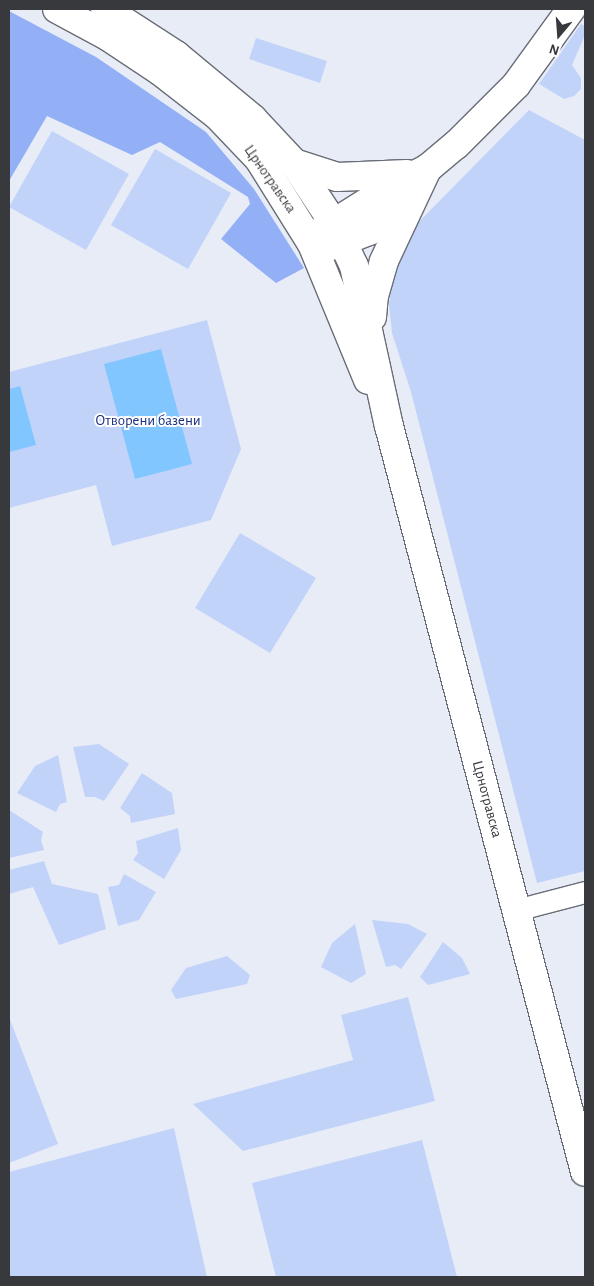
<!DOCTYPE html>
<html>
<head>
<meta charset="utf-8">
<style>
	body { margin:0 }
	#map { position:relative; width:594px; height:1286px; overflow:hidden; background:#e7ecf7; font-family:"Alegreya Sans",sans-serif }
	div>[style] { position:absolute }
	.green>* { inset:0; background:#c2d3fa }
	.forest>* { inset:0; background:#93b0f6 }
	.water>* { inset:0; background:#82c6ff }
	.roads { filter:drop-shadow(1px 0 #696d76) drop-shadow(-1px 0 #696d76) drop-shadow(0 1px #696d76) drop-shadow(0 -1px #696d76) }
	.minor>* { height:21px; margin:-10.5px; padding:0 10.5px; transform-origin:10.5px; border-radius:10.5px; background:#fff }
	.major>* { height:28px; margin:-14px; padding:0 14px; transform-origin:14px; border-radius:14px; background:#fff }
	span { translate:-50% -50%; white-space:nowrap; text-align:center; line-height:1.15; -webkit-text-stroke:4px #fff; paint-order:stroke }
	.street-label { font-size:15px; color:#37393d }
	.park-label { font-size:15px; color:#19307f }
	.frame { position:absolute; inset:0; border:10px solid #37393d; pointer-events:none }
	.north { position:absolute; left:534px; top:10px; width:50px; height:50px; -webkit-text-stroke:4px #fff; paint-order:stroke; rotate:198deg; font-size:14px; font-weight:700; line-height:20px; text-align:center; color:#37393d }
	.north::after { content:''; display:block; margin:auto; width:18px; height:22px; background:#37393d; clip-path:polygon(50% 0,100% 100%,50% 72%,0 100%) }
</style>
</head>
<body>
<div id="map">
	<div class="green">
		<div style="clip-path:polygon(581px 24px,585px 26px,585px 35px,572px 65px,581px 78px,581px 89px,574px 96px,564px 99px,539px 84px)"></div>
		<div style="clip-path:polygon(256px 38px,327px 61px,320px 83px,249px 59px)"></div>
		<div style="clip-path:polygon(529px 110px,585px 140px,585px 871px,537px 883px,411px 392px,392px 333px,389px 305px,392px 275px,403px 238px)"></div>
		<div style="clip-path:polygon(52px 131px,129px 174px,86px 250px,9px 207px)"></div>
		<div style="clip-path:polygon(155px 149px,231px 193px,188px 269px,111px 225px)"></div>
		<div style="clip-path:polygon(207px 320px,241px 449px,211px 520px,112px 546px,96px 485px,9px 508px,9px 372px)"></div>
		<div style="clip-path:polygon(240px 533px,316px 578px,270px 653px,195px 608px)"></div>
		<div style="clip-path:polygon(99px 744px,129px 764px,104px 801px,95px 797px,85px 797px,73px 747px)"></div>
		<div style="clip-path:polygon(58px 755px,67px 802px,60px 804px,56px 812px,17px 793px,35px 766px)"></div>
		<div style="clip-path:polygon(142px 773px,172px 793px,175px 814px,131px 823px,130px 816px,120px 808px)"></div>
		<div style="clip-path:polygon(9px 810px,43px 832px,41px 840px,44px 850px,9px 858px)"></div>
		<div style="clip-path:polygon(178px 828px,181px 850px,164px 879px,133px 860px,138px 853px,136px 841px)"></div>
		<div style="clip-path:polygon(44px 861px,52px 884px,98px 894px,106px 929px,59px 945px,33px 887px,9px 894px,9px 870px)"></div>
		<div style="clip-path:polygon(124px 874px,156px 892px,139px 920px,118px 926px,108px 887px,119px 885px)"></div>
		<div style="clip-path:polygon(372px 920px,408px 924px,427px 934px,401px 969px,395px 965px,386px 967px)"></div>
		<div style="clip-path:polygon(355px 924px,366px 974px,351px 983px,321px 967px,332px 943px)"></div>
		<div style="clip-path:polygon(443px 942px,462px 958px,470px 974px,428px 985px,420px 977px)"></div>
		<div style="clip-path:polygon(227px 956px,250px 975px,247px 984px,176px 999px,171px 990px,186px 968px)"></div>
		<div style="clip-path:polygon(408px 997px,435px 1101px,243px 1151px,193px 1104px,353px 1060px,341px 1015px)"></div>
		<div style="clip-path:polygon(9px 1017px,58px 1144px,9px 1163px)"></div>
		<div style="clip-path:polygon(174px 1128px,207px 1277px,9px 1277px,9px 1172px)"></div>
		<div style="clip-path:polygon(422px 1140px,457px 1277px,276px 1277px,252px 1183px)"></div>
	</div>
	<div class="forest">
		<div style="clip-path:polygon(9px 11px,96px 57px,206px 132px,254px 189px,304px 268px,276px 283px,221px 239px,250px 204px,248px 197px,160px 142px,132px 155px,47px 116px,9px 181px)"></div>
	</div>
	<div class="water">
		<div style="clip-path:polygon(161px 349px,192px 464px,135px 479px,104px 364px)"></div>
		<div style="clip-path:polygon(20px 386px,36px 445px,9px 452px,9px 389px)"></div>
	</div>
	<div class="roads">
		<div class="minor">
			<div style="left:516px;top:910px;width:71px;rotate:-14.6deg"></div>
		</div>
		<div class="major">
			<div style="left:57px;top:9px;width:59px;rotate:28.3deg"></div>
			<div style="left:109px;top:37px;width:61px;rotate:33.7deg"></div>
			<div style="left:160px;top:71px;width:75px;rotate:37.9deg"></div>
			<div style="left:219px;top:117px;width:58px;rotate:46.4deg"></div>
			<div style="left:259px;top:159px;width:100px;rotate:58.1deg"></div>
			<div style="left:312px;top:244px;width:147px;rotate:67.6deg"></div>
			<div style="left:105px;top:9px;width:85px;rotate:32.9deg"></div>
			<div style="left:176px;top:55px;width:100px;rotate:39.7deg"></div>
			<div style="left:253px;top:119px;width:60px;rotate:47deg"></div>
			<div style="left:294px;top:163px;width:73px;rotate:56.7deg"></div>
			<div style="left:334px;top:224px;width:47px;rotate:64.5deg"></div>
			<div style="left:354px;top:266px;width:164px;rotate:77.7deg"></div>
			<div style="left:389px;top:426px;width:771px;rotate:75.28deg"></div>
			<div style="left:294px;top:163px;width:45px;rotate:18deg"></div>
			<div style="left:337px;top:177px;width:70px;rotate:-2.5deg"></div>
			<div style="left:318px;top:233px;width:92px;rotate:-32.1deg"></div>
			<div style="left:396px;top:184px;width:34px;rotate:-26deg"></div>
			<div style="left:427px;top:169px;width:38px;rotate:-40deg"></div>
			<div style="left:456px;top:145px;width:85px;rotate:-45deg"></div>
			<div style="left:516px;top:85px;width:94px;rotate:-54.1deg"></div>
			<div style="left:328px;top:247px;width:44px;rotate:-21.3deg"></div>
			<div style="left:369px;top:231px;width:47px;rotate:-44.1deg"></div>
			<div style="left:372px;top:317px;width:21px;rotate:-85deg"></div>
			<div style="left:374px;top:296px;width:36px;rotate:-74deg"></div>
			<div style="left:384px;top:261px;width:102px;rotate:-64.9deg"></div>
		</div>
	</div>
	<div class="street-label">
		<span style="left:270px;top:179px;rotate:55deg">Црнотравска</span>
		<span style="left:487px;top:799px;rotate:75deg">Црнотравска</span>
	</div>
	<div class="park-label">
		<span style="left:148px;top:421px">Отворени базени</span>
	</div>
	<div class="frame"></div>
	<div class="north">N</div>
</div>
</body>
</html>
